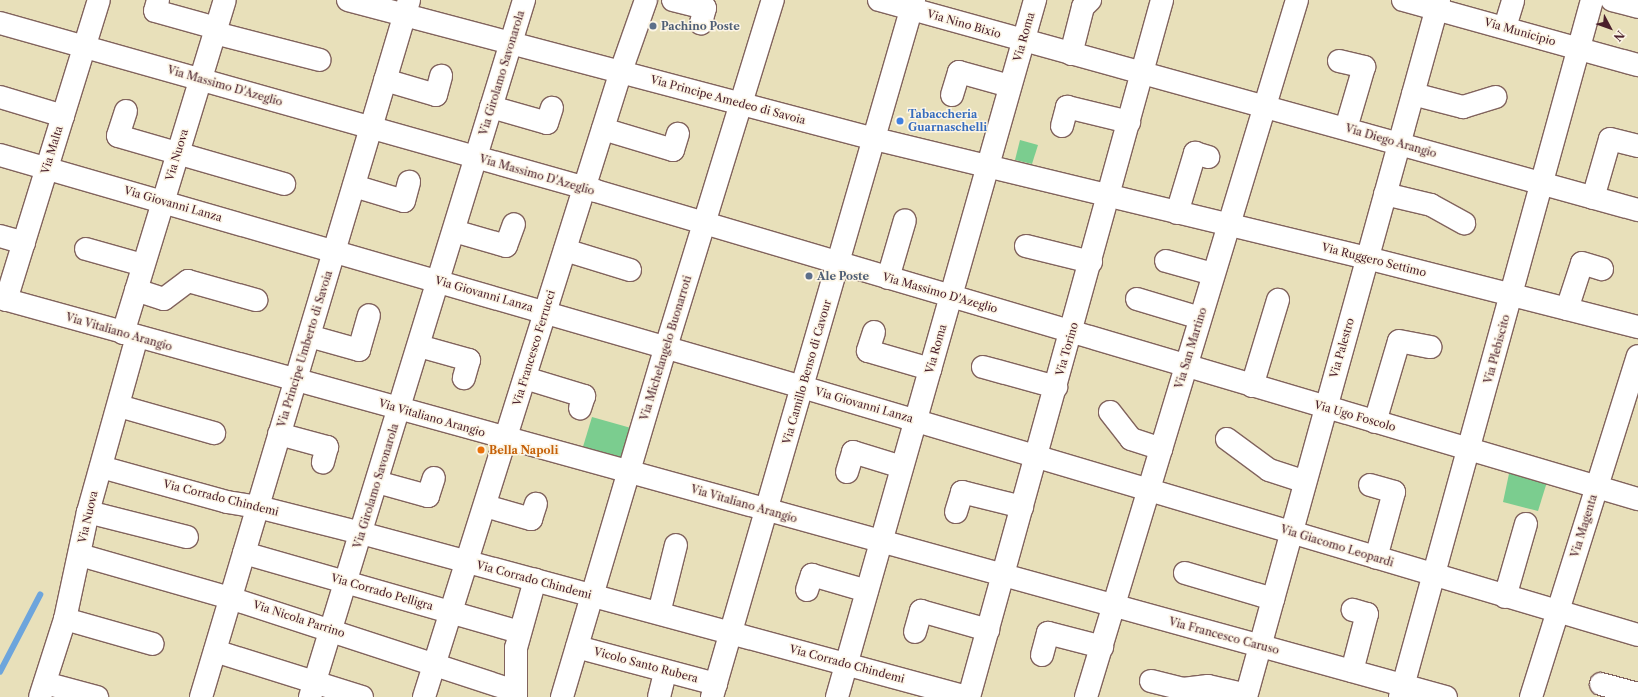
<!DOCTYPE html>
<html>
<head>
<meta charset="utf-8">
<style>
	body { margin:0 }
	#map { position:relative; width:1638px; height:697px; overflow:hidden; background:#e8e0ba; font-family:"Libre Caslon Text",serif }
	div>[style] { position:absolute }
	.green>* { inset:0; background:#7bcd8f }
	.stream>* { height:5.5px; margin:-2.75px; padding:0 2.75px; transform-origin:2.75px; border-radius:2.75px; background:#6da5dc }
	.roads { filter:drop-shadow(1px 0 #81635d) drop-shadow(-1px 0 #81635d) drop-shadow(0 1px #81635d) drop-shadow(0 -1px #81635d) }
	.minor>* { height:22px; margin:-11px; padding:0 11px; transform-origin:11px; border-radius:11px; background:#fff }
	.dots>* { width:11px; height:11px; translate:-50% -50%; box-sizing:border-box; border:2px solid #fcf5e5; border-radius:50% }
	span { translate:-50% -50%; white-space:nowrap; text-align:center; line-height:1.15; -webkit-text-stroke:3px #fcf5e5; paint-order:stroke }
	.street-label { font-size:11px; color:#4a1f2b }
	.service-label { font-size:11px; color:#4e5e75; font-weight:700 }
	.left { translate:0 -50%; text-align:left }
	.shop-label { font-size:11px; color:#366cbe; font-weight:700 }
	.food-label { font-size:11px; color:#c56008; font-weight:700 }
	.north { position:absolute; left:1590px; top:8px; width:40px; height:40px; -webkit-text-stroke:3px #fcf5e5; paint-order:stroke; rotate:131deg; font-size:11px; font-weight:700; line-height:16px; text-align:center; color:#4a1f2b }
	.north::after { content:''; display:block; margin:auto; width:14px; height:18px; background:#4a1f2b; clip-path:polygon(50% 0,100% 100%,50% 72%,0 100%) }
</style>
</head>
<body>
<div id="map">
	<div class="green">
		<div style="clip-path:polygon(1020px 140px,1038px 145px,1032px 164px,1015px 160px)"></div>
		<div style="clip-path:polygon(592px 417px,631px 428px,621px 461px,582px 450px)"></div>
		<div style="clip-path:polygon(1510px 469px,1547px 482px,1538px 511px,1503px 502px)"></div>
	</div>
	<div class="stream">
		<div style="left:0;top:672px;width:87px;rotate:-62.5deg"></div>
	</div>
	<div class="roads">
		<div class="minor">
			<div style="left:158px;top:0;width:11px;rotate:105deg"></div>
			<div style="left:155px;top:11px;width:63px;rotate:15.6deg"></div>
			<div style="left:348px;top:0;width:545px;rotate:14.78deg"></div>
			<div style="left:875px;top:139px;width:506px;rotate:13.6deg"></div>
			<div style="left:1367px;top:258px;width:280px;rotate:14.3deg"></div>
			<div style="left:673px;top:0;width:33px;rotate:14deg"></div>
			<div style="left:705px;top:8px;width:16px;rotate:105deg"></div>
			<div style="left:879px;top:0;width:788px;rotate:15.47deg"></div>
			<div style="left:1403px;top:0;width:244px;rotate:15.5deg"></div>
			<div style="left:1612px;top:0;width:27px;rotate:15deg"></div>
			<div style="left:0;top:23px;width:619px;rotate:15.74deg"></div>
			<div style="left:596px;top:191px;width:1087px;rotate:16.47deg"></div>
			<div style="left:1505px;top:27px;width:28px;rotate:-73deg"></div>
			<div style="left:215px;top:33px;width:108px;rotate:14.4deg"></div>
			<div style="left:1071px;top:54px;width:49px;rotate:-75.7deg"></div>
			<div style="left:1083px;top:7px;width:10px;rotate:-45deg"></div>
			<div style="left:1339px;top:61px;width:26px;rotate:13deg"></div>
			<div style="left:1364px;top:67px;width:64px;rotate:106.4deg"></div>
			<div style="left:385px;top:80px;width:53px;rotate:16.4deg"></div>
			<div style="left:436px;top:95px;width:20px;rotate:-75deg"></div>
			<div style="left:1413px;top:94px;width:52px;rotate:14.6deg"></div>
			<div style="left:1463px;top:107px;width:34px;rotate:-17deg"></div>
			<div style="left:952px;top:95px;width:24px;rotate:-73deg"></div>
			<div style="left:959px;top:72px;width:53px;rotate:15.4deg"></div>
			<div style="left:0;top:97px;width:66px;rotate:16.8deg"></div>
			<div style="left:491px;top:107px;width:58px;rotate:15.9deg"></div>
			<div style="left:547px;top:123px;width:16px;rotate:-72deg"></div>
			<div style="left:126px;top:111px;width:26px;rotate:108deg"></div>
			<div style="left:118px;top:136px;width:173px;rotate:16.1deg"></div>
			<div style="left:1062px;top:126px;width:20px;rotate:-75deg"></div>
			<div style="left:1067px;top:107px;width:64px;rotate:13.6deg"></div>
			<div style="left:603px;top:129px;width:73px;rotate:16.7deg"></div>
			<div style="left:673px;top:150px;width:17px;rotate:-73deg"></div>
			<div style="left:0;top:155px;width:835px;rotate:16.13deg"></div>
			<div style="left:802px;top:387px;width:872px;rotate:16.52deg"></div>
			<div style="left:354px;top:186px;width:52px;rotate:16.7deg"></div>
			<div style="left:404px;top:201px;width:20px;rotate:-75deg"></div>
			<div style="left:1385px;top:194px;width:47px;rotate:13.4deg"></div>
			<div style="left:1431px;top:205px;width:38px;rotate:29deg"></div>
			<div style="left:1593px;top:198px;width:61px;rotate:-73.9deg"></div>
			<div style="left:1610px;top:139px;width:29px;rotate:14deg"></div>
			<div style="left:1177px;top:213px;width:63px;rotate:-73.3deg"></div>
			<div style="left:1195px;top:153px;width:14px;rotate:17deg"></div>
			<div style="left:454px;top:231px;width:54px;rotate:16.1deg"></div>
			<div style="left:506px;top:246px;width:23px;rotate:-70deg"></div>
			<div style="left:0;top:236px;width:25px;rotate:16deg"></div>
			<div style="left:1026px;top:246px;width:67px;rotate:13.8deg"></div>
			<div style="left:86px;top:249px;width:59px;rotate:15.7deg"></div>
			<div style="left:565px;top:250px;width:68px;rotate:17.1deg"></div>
			<div style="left:1166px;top:261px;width:49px;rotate:15.5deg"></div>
			<div style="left:888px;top:278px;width:60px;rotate:-73.7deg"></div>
			<div style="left:136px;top:290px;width:29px;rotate:18deg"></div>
			<div style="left:164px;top:299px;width:30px;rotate:-37deg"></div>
			<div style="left:188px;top:281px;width:71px;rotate:15.6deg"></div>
			<div style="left:0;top:298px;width:1500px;rotate:15.43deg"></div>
			<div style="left:1137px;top:299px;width:66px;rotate:16.8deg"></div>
			<div style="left:6px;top:300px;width:314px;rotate:-72.8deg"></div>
			<div style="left:1567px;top:309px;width:48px;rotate:-71.9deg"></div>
			<div style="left:1582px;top:263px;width:21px;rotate:17deg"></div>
			<div style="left:874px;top:332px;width:20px;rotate:108deg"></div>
			<div style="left:868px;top:351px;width:65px;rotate:16.2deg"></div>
			<div style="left:123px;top:333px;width:348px;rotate:-73deg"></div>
			<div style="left:309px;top:336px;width:52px;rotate:15.6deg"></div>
			<div style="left:359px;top:350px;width:36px;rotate:-74deg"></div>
			<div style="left:419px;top:346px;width:52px;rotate:15.6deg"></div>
			<div style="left:469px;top:360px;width:19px;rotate:106deg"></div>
			<div style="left:983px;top:367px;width:76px;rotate:15.3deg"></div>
			<div style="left:525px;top:378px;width:62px;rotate:17deg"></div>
			<div style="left:584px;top:396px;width:13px;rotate:108deg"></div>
			<div style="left:1252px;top:386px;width:90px;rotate:-73.2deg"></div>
			<div style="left:119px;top:406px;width:99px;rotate:15.9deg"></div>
			<div style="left:1110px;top:412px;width:34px;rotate:52deg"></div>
			<div style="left:1131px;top:439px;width:32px;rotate:18deg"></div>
			<div style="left:1375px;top:422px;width:84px;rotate:-73.5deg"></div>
			<div style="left:1399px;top:341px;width:32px;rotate:11deg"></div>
			<div style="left:279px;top:434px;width:50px;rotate:15.2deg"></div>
			<div style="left:327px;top:447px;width:16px;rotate:105deg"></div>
			<div style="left:1227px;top:439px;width:52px;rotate:36.4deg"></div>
			<div style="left:1269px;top:470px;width:38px;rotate:18deg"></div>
			<div style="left:101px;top:467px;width:131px;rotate:15.5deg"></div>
			<div style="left:227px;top:502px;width:31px;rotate:9deg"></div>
			<div style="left:258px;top:507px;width:106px;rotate:14.2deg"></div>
			<div style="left:361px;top:533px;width:628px;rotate:15.14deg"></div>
			<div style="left:847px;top:472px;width:21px;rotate:-73deg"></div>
			<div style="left:853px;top:452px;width:51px;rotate:17deg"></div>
			<div style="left:377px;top:482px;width:53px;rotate:15.4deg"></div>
			<div style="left:428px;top:496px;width:19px;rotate:-72deg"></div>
			<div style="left:1370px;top:485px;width:25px;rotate:16deg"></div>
			<div style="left:1394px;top:492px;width:68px;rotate:105.3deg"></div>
			<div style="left:485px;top:506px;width:48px;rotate:15.8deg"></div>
			<div style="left:531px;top:519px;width:16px;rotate:-72deg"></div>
			<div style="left:88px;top:512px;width:102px;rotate:14.2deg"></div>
			<div style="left:956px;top:512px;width:21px;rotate:-73deg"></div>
			<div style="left:962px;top:492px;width:62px;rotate:14deg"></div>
			<div style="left:244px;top:553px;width:286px;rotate:16deg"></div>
			<div style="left:80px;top:555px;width:156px;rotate:16deg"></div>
			<div style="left:230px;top:598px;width:300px;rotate:18.1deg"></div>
			<div style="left:1185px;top:573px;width:92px;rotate:16.5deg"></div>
			<div style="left:807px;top:590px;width:16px;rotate:-72deg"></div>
			<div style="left:812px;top:575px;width:57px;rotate:16.2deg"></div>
			<div style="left:1505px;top:597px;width:76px;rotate:-74deg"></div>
			<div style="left:659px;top:613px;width:70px;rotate:-76deg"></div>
			<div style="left:65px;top:619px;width:91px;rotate:15.9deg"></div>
			<div style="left:915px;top:632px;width:22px;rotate:-74deg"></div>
			<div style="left:921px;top:611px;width:70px;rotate:15.8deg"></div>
			<div style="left:577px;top:647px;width:144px;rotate:14.9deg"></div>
			<div style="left:215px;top:651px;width:154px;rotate:17.4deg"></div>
			<div style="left:1042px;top:655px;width:23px;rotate:-75deg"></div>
			<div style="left:1048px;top:633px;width:56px;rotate:14.5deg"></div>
			<div style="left:1352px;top:671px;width:59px;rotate:-75.3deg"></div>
			<div style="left:1367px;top:614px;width:15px;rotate:-164deg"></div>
			<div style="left:1151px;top:681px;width:33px;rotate:14deg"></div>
			<div style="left:1183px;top:689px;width:25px;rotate:-7deg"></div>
			<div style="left:1208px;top:686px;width:39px;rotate:13deg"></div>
			<div style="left:45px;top:683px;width:54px;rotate:15.1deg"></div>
			<div style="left:1601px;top:684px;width:38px;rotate:15deg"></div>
			<div style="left:40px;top:697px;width:82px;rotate:-72.2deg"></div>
			<div style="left:65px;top:619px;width:109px;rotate:-77.9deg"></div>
			<div style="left:88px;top:512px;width:182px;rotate:-74.4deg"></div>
			<div style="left:201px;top:697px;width:727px;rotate:-73.38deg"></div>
			<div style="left:310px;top:697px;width:729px;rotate:-72.93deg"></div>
			<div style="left:424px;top:697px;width:656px;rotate:-72.53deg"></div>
			<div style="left:621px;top:71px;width:75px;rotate:-70.6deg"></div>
			<div style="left:516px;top:697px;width:49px;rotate:-90deg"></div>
			<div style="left:516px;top:648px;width:71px;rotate:-74.4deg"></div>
			<div style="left:562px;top:697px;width:365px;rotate:-73.5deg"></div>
			<div style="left:666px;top:347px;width:363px;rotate:-72.9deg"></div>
			<div style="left:659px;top:697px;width:16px;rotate:-76deg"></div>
			<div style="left:712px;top:697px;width:726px;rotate:-73.84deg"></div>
			<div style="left:837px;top:697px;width:725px;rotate:-74.14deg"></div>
			<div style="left:969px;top:697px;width:723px;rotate:-74.52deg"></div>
			<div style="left:1086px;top:697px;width:728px;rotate:-73.16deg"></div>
			<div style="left:1246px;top:697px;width:723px;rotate:-74.52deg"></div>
			<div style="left:1400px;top:697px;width:723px;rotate:-74.6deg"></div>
			<div style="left:1531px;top:697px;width:357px;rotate:-72.6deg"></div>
		</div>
	</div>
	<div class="dots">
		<div style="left:653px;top:26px;background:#5c6f8a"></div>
		<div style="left:900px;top:121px;background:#3f7fe0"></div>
		<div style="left:809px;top:276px;background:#5c6f8a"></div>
		<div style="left:481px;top:450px;background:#e8710a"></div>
	</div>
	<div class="street-label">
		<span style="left:964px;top:24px;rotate:16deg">Via Nino Bixio</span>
		<span style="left:1520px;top:32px;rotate:16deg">Via Municipio</span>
		<span style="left:1024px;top:37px;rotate:-74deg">Via Roma</span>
		<span style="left:502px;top:73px;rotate:-73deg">Via Girolamo Savonarola</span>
		<span style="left:225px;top:86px;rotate:16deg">Via Massimo D'Azeglio</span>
		<span style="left:728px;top:100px;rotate:15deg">Via Principe Amedeo di Savoia</span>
		<span style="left:1391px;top:141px;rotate:16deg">Via Diego Arangio</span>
		<span style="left:52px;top:150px;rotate:-73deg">Via Malta</span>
		<span style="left:177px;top:155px;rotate:-73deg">Via Nuova</span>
		<span style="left:537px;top:175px;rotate:16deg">Via Massimo D'Azeglio</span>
		<span style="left:173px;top:204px;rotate:16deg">Via Giovanni Lanza</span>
		<span style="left:1374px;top:260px;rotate:14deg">Via Ruggero Settimo</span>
		<span style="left:940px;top:293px;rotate:16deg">Via Massimo D'Azeglio</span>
		<span style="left:484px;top:294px;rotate:16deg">Via Giovanni Lanza</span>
		<span style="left:119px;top:332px;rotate:16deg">Via Vitaliano Arangio</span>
		<span style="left:534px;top:348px;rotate:-73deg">Via Francesco Ferrucci</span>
		<span style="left:666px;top:348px;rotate:-73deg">Via Michelangelo Buonarroti</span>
		<span style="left:1191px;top:348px;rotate:-73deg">Via San Martino</span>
		<span style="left:1342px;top:348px;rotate:-74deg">Via Palestro</span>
		<span style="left:305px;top:349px;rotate:-73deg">Via Principe Umberto di Savoia</span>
		<span style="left:936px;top:349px;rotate:-74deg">Via Roma</span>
		<span style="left:1067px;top:349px;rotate:-74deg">Via Torino</span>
		<span style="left:1497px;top:349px;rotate:-75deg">Via Plebiscito</span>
		<span style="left:807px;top:372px;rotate:-74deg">Via Camillo Benso di Cavour</span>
		<span style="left:864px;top:405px;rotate:16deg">Via Giovanni Lanza</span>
		<span style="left:1355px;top:416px;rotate:16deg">Via Ugo Foscolo</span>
		<span style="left:432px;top:418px;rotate:16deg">Via Vitaliano Arangio</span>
		<span style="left:376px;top:486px;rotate:-73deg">Via Girolamo Savonarola</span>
		<span style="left:221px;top:498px;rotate:14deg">Via Corrado Chindemi</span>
		<span style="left:744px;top:504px;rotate:16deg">Via Vitaliano Arangio</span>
		<span style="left:88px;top:517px;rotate:-77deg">Via Nuova</span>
		<span style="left:1584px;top:526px;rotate:-73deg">Via Magenta</span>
		<span style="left:1337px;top:546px;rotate:17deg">Via Giacomo Leopardi</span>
		<span style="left:534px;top:580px;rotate:15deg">Via Corrado Chindemi</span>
		<span style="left:382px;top:592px;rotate:16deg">Via Corrado Pelligra</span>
		<span style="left:299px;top:619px;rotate:18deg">Via Nicola Parrino</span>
		<span style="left:1224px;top:636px;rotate:15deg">Via Francesco Caruso</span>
		<span style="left:847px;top:664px;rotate:15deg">Via Corrado Chindemi</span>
		<span style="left:646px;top:665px;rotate:15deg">Vicolo Santo Rubera</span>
	</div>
	<div class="service-label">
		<span class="left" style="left:661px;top:26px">Pachino Poste</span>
		<span class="left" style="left:817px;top:276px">Ale Poste</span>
	</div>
	<div class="shop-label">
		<span class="left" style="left:908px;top:121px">Tabaccheria<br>Guarnaschelli</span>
	</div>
	<div class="food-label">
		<span class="left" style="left:489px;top:450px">Bella Napoli</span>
	</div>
	<div class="north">N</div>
</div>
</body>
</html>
